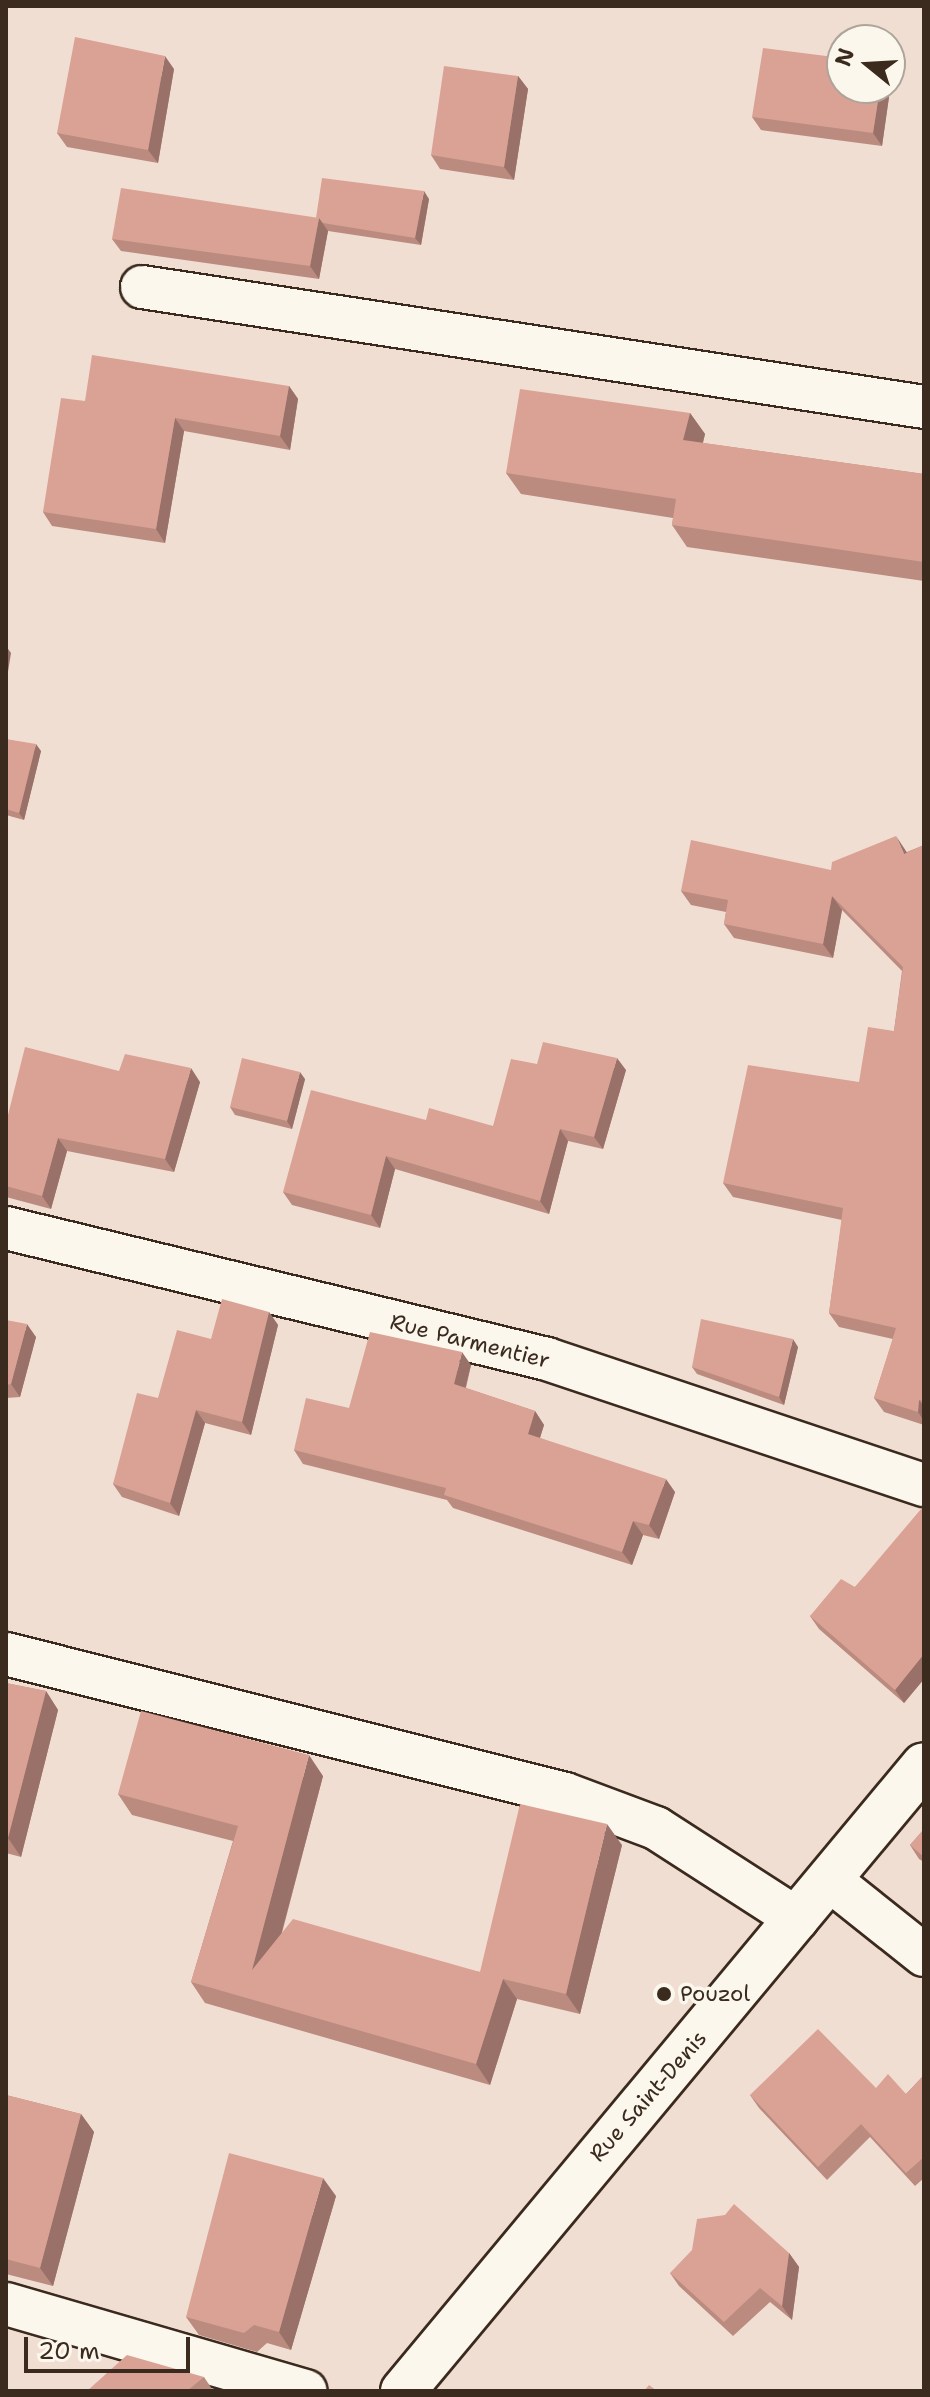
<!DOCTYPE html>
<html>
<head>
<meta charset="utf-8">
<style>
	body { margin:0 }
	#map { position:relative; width:930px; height:2397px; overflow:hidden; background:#f1ded2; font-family:"Shantell Sans",sans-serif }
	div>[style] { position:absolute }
	.roads { filter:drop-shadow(2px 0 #3b2a1e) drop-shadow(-2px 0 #3b2a1e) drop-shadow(0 2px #3b2a1e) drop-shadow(0 -2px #3b2a1e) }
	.minor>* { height:42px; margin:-21px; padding:0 21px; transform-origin:21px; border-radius:21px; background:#fbf7ec }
	.secondary>* { height:44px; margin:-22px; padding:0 22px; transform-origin:22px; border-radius:22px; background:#fbf7ec }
	.wall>* { inset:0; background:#bb8b80 }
	.shaded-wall>* { inset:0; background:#997168 }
	.building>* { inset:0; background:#daa295 }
	.dots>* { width:22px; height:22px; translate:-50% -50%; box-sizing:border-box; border:4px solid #fbf7ec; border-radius:50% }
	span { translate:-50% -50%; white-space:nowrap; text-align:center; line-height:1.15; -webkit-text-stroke:7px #fbf7ec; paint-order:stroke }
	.street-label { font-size:22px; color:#3b2a1e }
	.poi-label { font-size:22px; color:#3b2a1e }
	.left { translate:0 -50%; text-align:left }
	.frame { position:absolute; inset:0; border:8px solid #3b2a1e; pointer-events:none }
	.north { position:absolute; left:826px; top:24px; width:80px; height:80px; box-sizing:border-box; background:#fbf7ec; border:2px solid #aea59a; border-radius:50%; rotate:288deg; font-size:22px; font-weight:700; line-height:32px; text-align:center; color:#3b2a1e }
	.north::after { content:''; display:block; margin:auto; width:28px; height:36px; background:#3b2a1e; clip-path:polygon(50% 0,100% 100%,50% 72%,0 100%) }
	.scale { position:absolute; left:24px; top:2337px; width:166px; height:36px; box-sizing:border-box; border:4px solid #3b2a1e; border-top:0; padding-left:10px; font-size:24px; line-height:28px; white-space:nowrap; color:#3b2a1e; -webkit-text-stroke:6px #fbf7ec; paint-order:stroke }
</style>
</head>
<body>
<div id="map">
	<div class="roads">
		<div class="minor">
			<div style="left:142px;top:287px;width:791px;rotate:8.72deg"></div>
			<div style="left:6px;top:1228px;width:557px;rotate:13.61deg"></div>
			<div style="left:547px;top:1359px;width:397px;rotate:18.5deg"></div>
			<div style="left:6px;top:1654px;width:576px;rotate:14.06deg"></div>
			<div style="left:565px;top:1794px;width:97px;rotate:20.5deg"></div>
			<div style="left:656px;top:1828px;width:168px;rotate:32.8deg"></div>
			<div style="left:831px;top:1881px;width:119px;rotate:38.5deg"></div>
			<div style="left:6px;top:2304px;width:312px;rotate:16.2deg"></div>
		</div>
		<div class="secondary">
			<div style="left:403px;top:2391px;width:814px;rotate:-50.23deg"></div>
		</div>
	</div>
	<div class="wall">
		<div style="clip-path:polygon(174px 69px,158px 163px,67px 147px,57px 133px)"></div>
		<div style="clip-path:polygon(518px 76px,528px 89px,514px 180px,440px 169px,431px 155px)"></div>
		<div style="clip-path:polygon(892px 76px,882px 146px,761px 130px,752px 117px)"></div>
		<div style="clip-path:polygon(429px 199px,421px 245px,328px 231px,319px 279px,121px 251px,112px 239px,316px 218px)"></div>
		<div style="clip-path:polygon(289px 386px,298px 399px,290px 450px,184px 431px,165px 543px,52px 526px,43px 512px,85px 401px)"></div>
		<div style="clip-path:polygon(690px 413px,705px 434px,703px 443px,924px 474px,924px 581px,687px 547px,672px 525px,673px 518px,521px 494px,506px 473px)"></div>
		<div style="clip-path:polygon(6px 739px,41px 751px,24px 820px,6px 815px)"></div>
		<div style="clip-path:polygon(924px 845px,924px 1425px,884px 1412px,874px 1398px,893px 1339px,839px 1327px,829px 1313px,842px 1220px,733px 1197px,723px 1183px,859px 1082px,894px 1031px,902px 971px,842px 910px,833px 958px,734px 938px,724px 924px,726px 912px,691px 905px,681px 891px,831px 870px,907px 852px)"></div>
		<div style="clip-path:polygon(537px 1064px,626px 1070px,603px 1149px,568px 1141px,549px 1214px,395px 1169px,380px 1228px,292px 1205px,283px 1192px,426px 1120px,493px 1126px)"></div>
		<div style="clip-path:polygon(119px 1071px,200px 1082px,174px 1172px,67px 1151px,51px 1209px,6px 1197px,6px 1123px)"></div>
		<div style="clip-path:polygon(305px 1079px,292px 1129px,235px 1115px,230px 1107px)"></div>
		<div style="clip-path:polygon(269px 1312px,278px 1325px,251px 1435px,205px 1423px,179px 1516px,122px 1497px,113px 1484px,158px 1398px,211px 1339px)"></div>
		<div style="clip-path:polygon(6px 1320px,36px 1337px,20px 1397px,6px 1398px)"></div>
		<div style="clip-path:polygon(798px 1347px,784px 1405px,697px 1374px,692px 1367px)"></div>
		<div style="clip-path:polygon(471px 1365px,466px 1388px,535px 1411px,544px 1425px,540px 1438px,675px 1492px,659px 1539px,643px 1535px,632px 1565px,453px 1508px,447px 1500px,303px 1464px,294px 1450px,349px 1408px)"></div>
		<div style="clip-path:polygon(924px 1511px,924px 1679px,904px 1703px,819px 1629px,810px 1616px,855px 1587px)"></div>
		<div style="clip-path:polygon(6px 1683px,46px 1691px,58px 1710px,21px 1857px,6px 1853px)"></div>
		<div style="clip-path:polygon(323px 1776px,282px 1933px,480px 1972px,622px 1845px,580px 2014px,517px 1999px,490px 2085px,205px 2003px,191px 1982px,233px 1841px,132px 1815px,118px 1794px)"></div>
		<div style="clip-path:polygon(924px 1829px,924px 1862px,919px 1859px,910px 1845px)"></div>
		<div style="clip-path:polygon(924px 2075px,924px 2178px,915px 2186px,870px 2137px,827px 2180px,759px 2108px,750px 2095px,876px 2088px,906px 2094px)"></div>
		<div style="clip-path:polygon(6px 2095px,81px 2114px,94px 2132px,53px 2286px,6px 2274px)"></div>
		<div style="clip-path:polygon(336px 2196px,291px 2350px,267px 2343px,257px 2352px,199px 2335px,186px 2317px)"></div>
		<div style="clip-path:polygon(789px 2253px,799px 2267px,792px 2320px,770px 2302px,733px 2336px,679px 2286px,670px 2273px)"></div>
		<div style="clip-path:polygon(204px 2377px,212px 2389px,210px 2391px,87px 2391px)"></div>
	</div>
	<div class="shaded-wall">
		<div style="clip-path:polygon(165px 56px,174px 69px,158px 163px,148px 150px)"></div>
		<div style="clip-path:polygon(890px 72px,892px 76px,882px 146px,873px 133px,880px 88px,890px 88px)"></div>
		<div style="clip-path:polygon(518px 76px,528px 89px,514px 180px,504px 167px)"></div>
		<div style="clip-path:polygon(424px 191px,429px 199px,421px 245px,415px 238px)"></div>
		<div style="clip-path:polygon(319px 218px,328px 231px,319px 279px,310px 266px)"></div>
		<div style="clip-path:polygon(289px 386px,298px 399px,290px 450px,280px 436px)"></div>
		<div style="clip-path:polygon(690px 413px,705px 434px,698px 461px,683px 440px)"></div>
		<div style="clip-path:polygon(175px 418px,184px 431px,165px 543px,156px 529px)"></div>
		<div style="clip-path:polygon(6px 646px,11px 653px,6px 684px)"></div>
		<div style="clip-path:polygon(36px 744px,41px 751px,24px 820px,19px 813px)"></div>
		<div style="clip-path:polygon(896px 836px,906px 851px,914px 868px,904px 854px)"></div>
		<div style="clip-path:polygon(832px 896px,842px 910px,833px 958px,823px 944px)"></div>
		<div style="clip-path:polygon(617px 1058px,626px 1070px,603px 1149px,594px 1137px)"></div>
		<div style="clip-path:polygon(191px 1068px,200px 1082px,174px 1172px,165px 1159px)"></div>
		<div style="clip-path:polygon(300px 1072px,305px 1079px,292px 1129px,287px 1121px)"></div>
		<div style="clip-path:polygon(560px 1129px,568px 1141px,549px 1214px,540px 1201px)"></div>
		<div style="clip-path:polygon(58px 1138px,67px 1151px,51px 1209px,42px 1196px)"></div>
		<div style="clip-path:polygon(386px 1156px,395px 1169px,380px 1228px,371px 1215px)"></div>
		<div style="clip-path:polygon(269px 1312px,278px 1325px,251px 1435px,242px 1422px)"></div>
		<div style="clip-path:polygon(27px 1324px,36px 1337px,20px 1397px,11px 1384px)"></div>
		<div style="clip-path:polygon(793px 1339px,798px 1347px,784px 1405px,779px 1397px)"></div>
		<div style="clip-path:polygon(462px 1352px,471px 1365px,463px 1397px,454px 1384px)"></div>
		<div style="clip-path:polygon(919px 1400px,924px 1407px,924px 1421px,918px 1412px)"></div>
		<div style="clip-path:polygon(196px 1410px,205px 1423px,179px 1516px,170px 1503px)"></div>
		<div style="clip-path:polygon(535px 1411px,544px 1425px,537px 1447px,528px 1434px)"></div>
		<div style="clip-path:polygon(666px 1479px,675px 1492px,659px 1539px,649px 1525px)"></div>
		<div style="clip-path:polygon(633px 1521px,643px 1535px,632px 1565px,622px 1552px)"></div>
		<div style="clip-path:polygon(924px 1654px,924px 1679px,904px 1703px,895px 1690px)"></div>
		<div style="clip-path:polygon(46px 1691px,58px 1710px,21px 1857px,8px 1838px)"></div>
		<div style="clip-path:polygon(309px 1755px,323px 1776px,266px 1991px,252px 1970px)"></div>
		<div style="clip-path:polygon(607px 1824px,622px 1845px,580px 2014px,566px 1994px)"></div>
		<div style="clip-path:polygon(503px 1979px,517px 1999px,490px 2085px,476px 2064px)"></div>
		<div style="clip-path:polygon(81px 2114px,94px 2132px,53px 2286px,40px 2268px)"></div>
		<div style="clip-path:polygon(323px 2178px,336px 2196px,291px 2350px,279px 2332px)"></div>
		<div style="clip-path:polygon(789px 2253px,799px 2267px,792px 2320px,782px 2306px)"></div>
	</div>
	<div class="building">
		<div style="clip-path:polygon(75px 37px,165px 56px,148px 150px,57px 133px)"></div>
		<div style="clip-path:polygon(763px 48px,842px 58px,842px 88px,880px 88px,873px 133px,752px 117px)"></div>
		<div style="clip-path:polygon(444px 66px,518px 76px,504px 167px,431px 155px)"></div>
		<div style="clip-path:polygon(322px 178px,424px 191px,415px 238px,323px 223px,319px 218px,316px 218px)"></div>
		<div style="clip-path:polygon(121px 188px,319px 218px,310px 266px,112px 239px)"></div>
		<div style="clip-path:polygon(92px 355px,289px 386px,280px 436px,175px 418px,156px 529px,43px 512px,61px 398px,85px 401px)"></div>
		<div style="clip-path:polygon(520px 389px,690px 413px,683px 440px,924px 474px,924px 562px,672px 525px,676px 499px,506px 473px)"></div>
		<div style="clip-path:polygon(6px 739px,36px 744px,19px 813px,6px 809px)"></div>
		<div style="clip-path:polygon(896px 836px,904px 854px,924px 845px,924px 1401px,919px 1400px,918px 1412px,874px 1398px,896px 1328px,829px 1313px,843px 1208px,723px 1183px,748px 1065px,859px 1082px,868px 1027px,894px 1031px,903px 967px,832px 896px,823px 944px,724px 924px,728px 900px,681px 891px,691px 840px,831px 870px,832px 862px)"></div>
		<div style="clip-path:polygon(543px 1042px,617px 1058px,594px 1137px,560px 1129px,540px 1201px,386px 1156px,371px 1215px,283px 1192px,311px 1090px,426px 1120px,429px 1108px,493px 1126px,511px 1059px,537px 1064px)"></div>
		<div style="clip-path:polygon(25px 1047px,119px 1071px,125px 1054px,191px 1068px,165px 1159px,58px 1138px,42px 1196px,6px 1186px,6px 1123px)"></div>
		<div style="clip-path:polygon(242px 1058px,300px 1072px,287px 1121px,230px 1107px)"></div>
		<div style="clip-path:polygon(222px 1299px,269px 1312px,242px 1422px,196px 1410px,170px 1503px,113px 1484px,137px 1393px,158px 1398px,177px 1330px,211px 1339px)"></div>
		<div style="clip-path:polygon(701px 1319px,793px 1339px,779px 1397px,692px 1367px)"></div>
		<div style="clip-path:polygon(6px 1320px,27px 1324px,11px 1384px,6px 1385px)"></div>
		<div style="clip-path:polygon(370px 1332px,462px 1352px,454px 1384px,535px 1411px,528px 1434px,666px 1479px,649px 1525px,633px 1521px,622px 1552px,444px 1495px,446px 1488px,294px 1450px,306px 1398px,349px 1408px)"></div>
		<div style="clip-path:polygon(921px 1509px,924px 1511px,924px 1654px,895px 1690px,810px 1616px,841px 1579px,855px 1587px)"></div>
		<div style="clip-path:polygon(6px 1683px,46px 1691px,8px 1838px,6px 1838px)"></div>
		<div style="clip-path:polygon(141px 1711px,309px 1755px,252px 1970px,293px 1919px,480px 1972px,520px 1804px,607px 1824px,566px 1994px,503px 1979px,476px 2064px,191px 1982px,238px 1826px,118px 1794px)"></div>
		<div style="clip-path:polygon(924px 1829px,924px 1857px,910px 1845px)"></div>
		<div style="clip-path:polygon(818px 2029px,876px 2088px,888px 2074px,906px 2094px,924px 2075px,924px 2157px,906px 2173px,861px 2124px,818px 2167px,750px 2095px)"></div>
		<div style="clip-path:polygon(6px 2095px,81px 2114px,40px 2268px,6px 2259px)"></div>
		<div style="clip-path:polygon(229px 2153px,323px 2178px,279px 2332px,254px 2325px,244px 2333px,186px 2317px)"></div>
		<div style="clip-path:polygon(734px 2204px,789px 2253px,782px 2306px,760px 2288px,724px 2322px,670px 2273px,692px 2250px,697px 2219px,725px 2215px)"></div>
		<div style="clip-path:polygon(127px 2355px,204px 2377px,187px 2391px,87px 2391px)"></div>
		<div style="clip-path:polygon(649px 2385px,657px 2391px,644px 2391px)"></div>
	</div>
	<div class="dots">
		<div style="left:664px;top:1994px;background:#3b2a1e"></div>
	</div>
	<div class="street-label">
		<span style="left:470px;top:1341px;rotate:14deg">Rue Parmentier</span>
		<span style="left:648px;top:2096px;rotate:-49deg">Rue Saint-Denis</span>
	</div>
	<div class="poi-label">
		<span class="left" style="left:680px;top:1994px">Pouzol</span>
	</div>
	<div class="frame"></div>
	<div class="north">N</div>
	<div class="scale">20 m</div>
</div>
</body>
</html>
